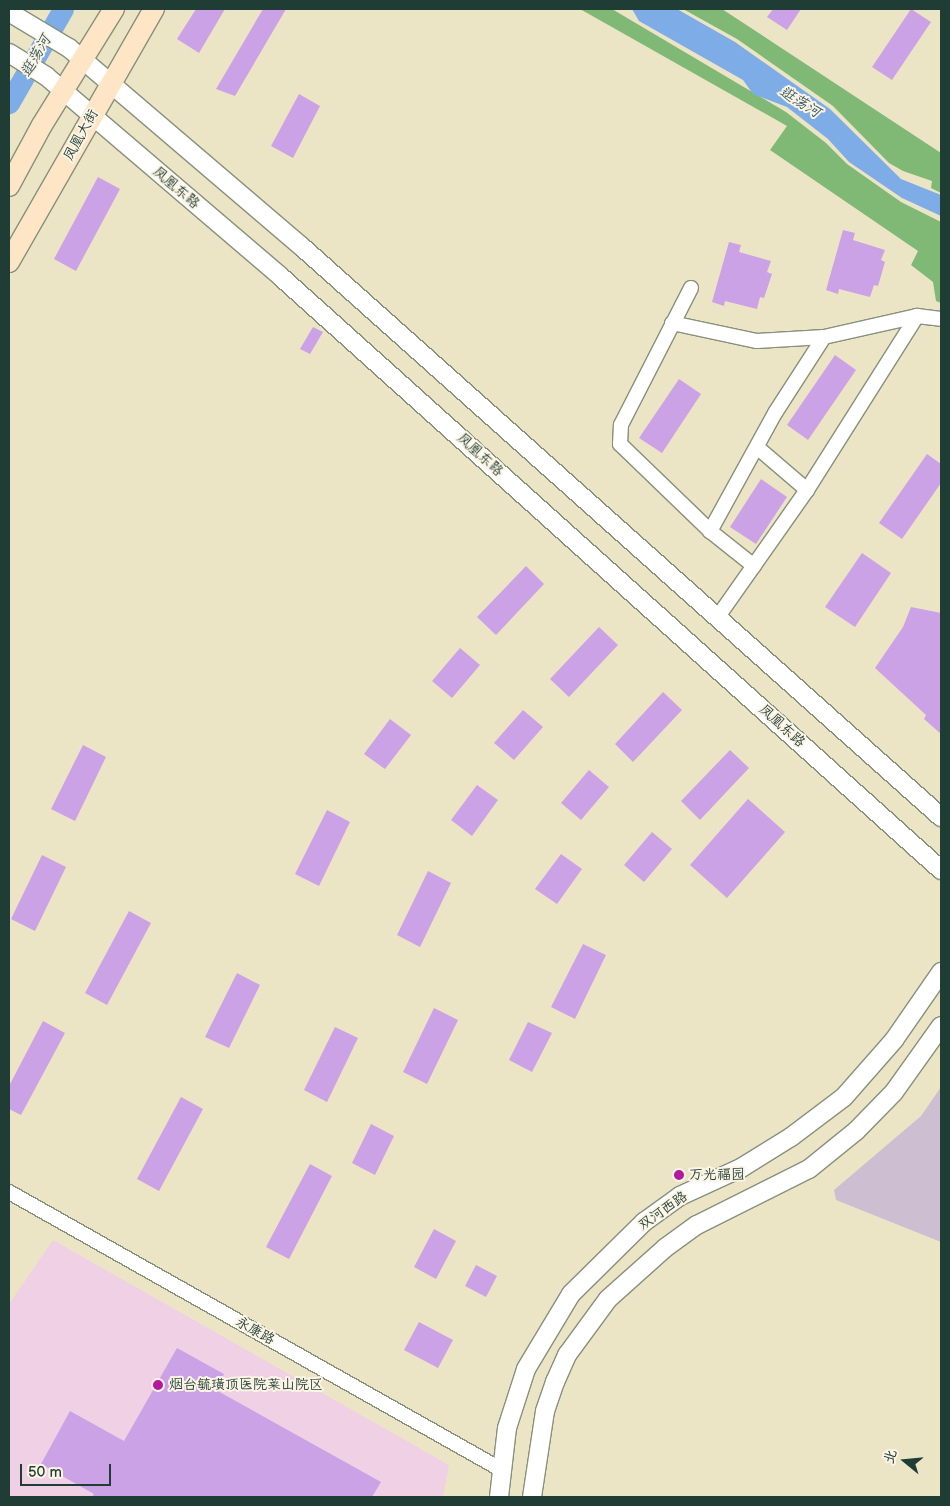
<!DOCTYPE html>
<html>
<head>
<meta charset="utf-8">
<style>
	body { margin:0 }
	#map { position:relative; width:950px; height:1506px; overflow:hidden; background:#ece5c5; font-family:"Balsamiq Sans","LXGW WenKai TC",sans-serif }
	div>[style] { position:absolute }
	.built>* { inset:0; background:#f0d0e5 }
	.industrial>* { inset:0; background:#cebed2 }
	.forest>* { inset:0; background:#80b875 }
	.water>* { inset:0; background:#7dace7 }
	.river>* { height:21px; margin:-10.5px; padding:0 10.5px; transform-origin:10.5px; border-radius:10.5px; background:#7dace7 }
	.building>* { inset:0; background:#cba2e5 }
	.roads { filter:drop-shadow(1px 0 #86917c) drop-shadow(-1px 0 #86917c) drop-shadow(0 1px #86917c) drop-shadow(0 -1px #86917c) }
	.minor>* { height:14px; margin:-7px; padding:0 7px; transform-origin:7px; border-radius:7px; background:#fff }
	.tertiary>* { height:18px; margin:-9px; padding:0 9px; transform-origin:9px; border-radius:9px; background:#fff }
	.secondary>* { height:20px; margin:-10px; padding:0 10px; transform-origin:10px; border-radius:10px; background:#fde5c5 }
	.dots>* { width:14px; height:14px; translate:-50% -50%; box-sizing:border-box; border:2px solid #fcf5e5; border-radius:50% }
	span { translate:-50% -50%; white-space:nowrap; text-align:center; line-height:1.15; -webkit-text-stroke:4px #fcf5e5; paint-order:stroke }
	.street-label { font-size:14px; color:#1f3d34 }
	.poi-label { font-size:14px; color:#1f3d34 }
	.left { translate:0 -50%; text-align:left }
	.water-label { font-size:15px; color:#365961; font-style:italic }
	.frame { position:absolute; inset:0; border:10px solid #1f3d34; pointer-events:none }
	.north { position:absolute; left:880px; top:1436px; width:50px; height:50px; -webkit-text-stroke:4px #fcf5e5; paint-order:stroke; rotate:287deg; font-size:14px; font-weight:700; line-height:20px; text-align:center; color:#1f3d34 }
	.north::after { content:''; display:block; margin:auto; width:18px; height:22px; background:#1f3d34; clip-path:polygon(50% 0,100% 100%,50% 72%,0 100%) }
	.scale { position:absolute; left:20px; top:1464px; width:91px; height:22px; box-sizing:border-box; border:2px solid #1f3d34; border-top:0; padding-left:6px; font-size:15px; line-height:18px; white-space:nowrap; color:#1f3d34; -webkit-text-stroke:4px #fcf5e5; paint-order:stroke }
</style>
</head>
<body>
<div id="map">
	<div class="built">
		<div style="clip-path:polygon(53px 1240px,449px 1465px,443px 1497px,9px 1497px,9px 1304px)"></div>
	</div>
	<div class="industrial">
		<div style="clip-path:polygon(941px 1087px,941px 1242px,836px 1200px,834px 1190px,921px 1116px)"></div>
	</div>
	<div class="forest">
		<div style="clip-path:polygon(580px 9px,612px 9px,786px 112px,826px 143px,847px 164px,901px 202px,941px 222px,941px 303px,936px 301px,933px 282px,911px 265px,918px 251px,770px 150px,787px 126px)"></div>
		<div style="clip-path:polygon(683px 9px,722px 9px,941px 153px,941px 193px,931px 188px,932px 181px,903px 171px,889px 163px,833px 106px,737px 39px)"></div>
	</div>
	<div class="water">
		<div style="clip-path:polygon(632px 9px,677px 9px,735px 42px,830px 109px,901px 179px,941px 195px,941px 216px,902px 198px,849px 162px,828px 139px,787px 107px,753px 94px,743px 80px,639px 21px)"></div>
	</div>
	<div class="river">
		<div style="left:9px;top:103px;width:108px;rotate:-60.1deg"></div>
	</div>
	<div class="building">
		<div style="clip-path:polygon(196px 9px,225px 9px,199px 53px,177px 39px)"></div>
		<div style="clip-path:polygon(263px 9px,286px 9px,235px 96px,216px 89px)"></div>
		<div style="clip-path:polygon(773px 9px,801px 9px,787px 30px,767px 17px)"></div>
		<div style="clip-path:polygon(911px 9px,931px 22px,892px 80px,872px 67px)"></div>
		<div style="clip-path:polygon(299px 94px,320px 106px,293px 158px,271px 146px)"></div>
		<div style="clip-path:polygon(98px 177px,120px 189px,76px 271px,54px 259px)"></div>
		<div style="clip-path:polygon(843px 230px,855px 233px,853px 240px,885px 250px,881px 260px,885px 262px,878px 286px,874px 285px,870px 297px,839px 289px,838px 294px,826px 290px)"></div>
		<div style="clip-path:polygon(729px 242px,741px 245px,739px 252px,771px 261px,767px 272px,772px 274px,764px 298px,760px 297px,757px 309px,725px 301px,724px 306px,712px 302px)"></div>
		<div style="clip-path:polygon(313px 327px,323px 332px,310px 354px,300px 349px)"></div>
		<div style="clip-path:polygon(835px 355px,856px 370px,808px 440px,787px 425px)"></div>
		<div style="clip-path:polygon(679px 379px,701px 394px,662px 453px,639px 438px)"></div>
		<div style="clip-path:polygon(927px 454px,941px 464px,941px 483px,902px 539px,879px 523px)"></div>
		<div style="clip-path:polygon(761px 479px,787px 497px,756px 544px,730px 527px)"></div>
		<div style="clip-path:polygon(862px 553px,891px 573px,855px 627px,825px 607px)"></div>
		<div style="clip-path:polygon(526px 566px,544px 584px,496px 635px,477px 617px)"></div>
		<div style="clip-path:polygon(911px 607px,941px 613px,941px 734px,924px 719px,926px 715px,875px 668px,903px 627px)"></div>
		<div style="clip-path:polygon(599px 627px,618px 645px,569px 697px,550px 679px)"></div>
		<div style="clip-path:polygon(460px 648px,480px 665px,452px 698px,432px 681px)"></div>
		<div style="clip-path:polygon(663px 692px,682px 710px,633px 762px,615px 744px)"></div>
		<div style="clip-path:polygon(523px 710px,543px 727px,514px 760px,494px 743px)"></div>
		<div style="clip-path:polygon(390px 719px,411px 735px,385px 769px,364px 754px)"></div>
		<div style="clip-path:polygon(83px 745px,106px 757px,75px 821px,51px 809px)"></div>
		<div style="clip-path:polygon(730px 750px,749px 768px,700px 820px,681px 801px)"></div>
		<div style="clip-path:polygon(589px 770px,609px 787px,581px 820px,561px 803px)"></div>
		<div style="clip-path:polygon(477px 785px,498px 800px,472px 836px,451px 820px)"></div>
		<div style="clip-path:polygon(748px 799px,785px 832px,727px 898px,690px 865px)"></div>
		<div style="clip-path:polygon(327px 810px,350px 822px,319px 886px,295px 874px)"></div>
		<div style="clip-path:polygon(652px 832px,672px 849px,644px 882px,624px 865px)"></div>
		<div style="clip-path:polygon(561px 854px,582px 869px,557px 904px,535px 889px)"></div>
		<div style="clip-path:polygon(42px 855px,66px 867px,35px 931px,11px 919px)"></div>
		<div style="clip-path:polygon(428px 871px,451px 883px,420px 947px,397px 935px)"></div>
		<div style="clip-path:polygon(129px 911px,151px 923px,107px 1005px,85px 993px)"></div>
		<div style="clip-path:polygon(583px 944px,606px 955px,575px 1019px,551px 1007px)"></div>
		<div style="clip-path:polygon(237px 973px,260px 985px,229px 1048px,205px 1037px)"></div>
		<div style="clip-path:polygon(434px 1008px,458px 1020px,427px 1084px,403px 1072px)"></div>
		<div style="clip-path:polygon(43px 1021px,65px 1033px,21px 1115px,9px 1109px,9px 1086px)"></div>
		<div style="clip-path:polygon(528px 1022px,552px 1033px,532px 1072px,509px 1060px)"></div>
		<div style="clip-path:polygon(335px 1027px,358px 1038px,327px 1102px,304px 1090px)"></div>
		<div style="clip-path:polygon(181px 1097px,203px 1109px,159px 1191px,137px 1179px)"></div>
		<div style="clip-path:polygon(371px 1124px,394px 1136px,375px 1175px,352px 1163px)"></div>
		<div style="clip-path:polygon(310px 1164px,332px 1176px,289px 1259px,266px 1247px)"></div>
		<div style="clip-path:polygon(434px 1229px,456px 1241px,436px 1279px,414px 1267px)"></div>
		<div style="clip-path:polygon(476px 1265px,497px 1276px,486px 1297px,465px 1286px)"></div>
		<div style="clip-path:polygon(419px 1322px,453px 1340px,438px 1368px,404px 1350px)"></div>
		<div style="clip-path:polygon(177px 1348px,224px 1374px,216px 1390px,381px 1482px,372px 1497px,92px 1497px,94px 1494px,41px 1464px,70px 1411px,124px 1441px)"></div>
	</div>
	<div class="roads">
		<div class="minor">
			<div style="left:691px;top:288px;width:154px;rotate:117.1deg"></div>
			<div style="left:621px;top:425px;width:19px;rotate:93deg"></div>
			<div style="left:620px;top:444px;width:125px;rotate:44deg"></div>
			<div style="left:710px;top:531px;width:56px;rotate:38.5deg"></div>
			<div style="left:672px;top:323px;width:87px;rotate:12deg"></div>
			<div style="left:757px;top:341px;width:67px;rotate:-3.4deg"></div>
			<div style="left:824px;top:337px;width:90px;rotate:122.8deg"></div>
			<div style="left:775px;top:413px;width:135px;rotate:118.8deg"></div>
			<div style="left:824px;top:337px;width:95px;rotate:-12.7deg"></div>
			<div style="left:758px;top:448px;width:65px;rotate:40.6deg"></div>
			<div style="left:717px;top:618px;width:156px;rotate:-54.9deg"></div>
			<div style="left:807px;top:490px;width:206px;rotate:-57.7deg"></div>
			<div style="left:917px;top:316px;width:24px;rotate:7deg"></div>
			<div style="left:9px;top:1192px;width:566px;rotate:29.42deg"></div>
		</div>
		<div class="tertiary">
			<div style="left:9px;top:12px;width:70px;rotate:31deg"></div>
			<div style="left:69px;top:48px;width:305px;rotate:40.5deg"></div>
			<div style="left:301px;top:246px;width:858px;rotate:41.74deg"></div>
			<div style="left:9px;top:53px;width:44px;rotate:31.9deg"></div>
			<div style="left:46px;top:76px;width:308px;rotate:40.5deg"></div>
			<div style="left:280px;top:276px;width:889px;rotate:41.94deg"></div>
			<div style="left:499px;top:1497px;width:69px;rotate:-83.4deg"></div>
			<div style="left:507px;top:1428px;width:62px;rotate:-72.1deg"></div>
			<div style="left:526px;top:1369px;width:87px;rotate:-59deg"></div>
			<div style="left:571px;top:1294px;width:103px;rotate:-44.6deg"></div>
			<div style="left:644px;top:1222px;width:44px;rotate:-35.8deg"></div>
			<div style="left:680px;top:1196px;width:67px;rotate:-24.7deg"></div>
			<div style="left:741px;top:1168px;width:59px;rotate:-31.8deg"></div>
			<div style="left:791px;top:1137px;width:66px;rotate:-37deg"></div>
			<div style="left:844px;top:1097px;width:76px;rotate:-48.7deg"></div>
			<div style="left:894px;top:1040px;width:83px;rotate:-55.3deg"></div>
			<div style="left:532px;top:1497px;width:87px;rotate:-81.4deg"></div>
			<div style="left:545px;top:1411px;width:31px;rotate:-71deg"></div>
			<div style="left:555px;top:1382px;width:30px;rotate:-66deg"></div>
			<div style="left:567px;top:1355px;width:69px;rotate:-53.8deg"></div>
			<div style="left:608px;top:1299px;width:76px;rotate:-41.8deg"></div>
			<div style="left:665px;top:1248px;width:39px;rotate:-36deg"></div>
			<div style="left:697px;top:1225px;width:125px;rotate:-26.6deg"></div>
			<div style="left:809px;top:1169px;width:60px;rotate:-39deg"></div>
			<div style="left:856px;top:1131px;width:54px;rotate:-45.7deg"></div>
			<div style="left:894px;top:1092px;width:81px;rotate:-54.5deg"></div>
		</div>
		<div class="secondary">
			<div style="left:9px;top:186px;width:69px;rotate:-61.6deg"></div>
			<div style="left:42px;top:125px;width:137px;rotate:-58.2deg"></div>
			<div style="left:9px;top:262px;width:292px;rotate:-60.2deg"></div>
		</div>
	</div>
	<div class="dots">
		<div style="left:679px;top:1175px;background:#b5179e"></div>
		<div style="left:158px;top:1385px;background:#b5179e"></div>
	</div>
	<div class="street-label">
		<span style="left:81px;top:135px;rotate:-61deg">凤凰大街</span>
		<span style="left:176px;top:188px;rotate:40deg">凤凰东路</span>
		<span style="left:480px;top:455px;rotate:42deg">凤凰东路</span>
		<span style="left:782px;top:726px;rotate:42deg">凤凰东路</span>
		<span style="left:663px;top:1211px;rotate:-35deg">双河西路</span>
		<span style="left:255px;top:1331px;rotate:29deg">永康路</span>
	</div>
	<div class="poi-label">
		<span class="left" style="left:689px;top:1175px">万光福园</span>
		<span class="left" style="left:169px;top:1385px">烟台毓璜顶医院莱山院区</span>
	</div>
	<div class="water-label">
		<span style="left:36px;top:56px;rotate:-60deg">逛荡河</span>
		<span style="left:800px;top:102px;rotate:32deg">逛荡河</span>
	</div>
	<div class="frame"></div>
	<div class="north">北</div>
	<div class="scale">50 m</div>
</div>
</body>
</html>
